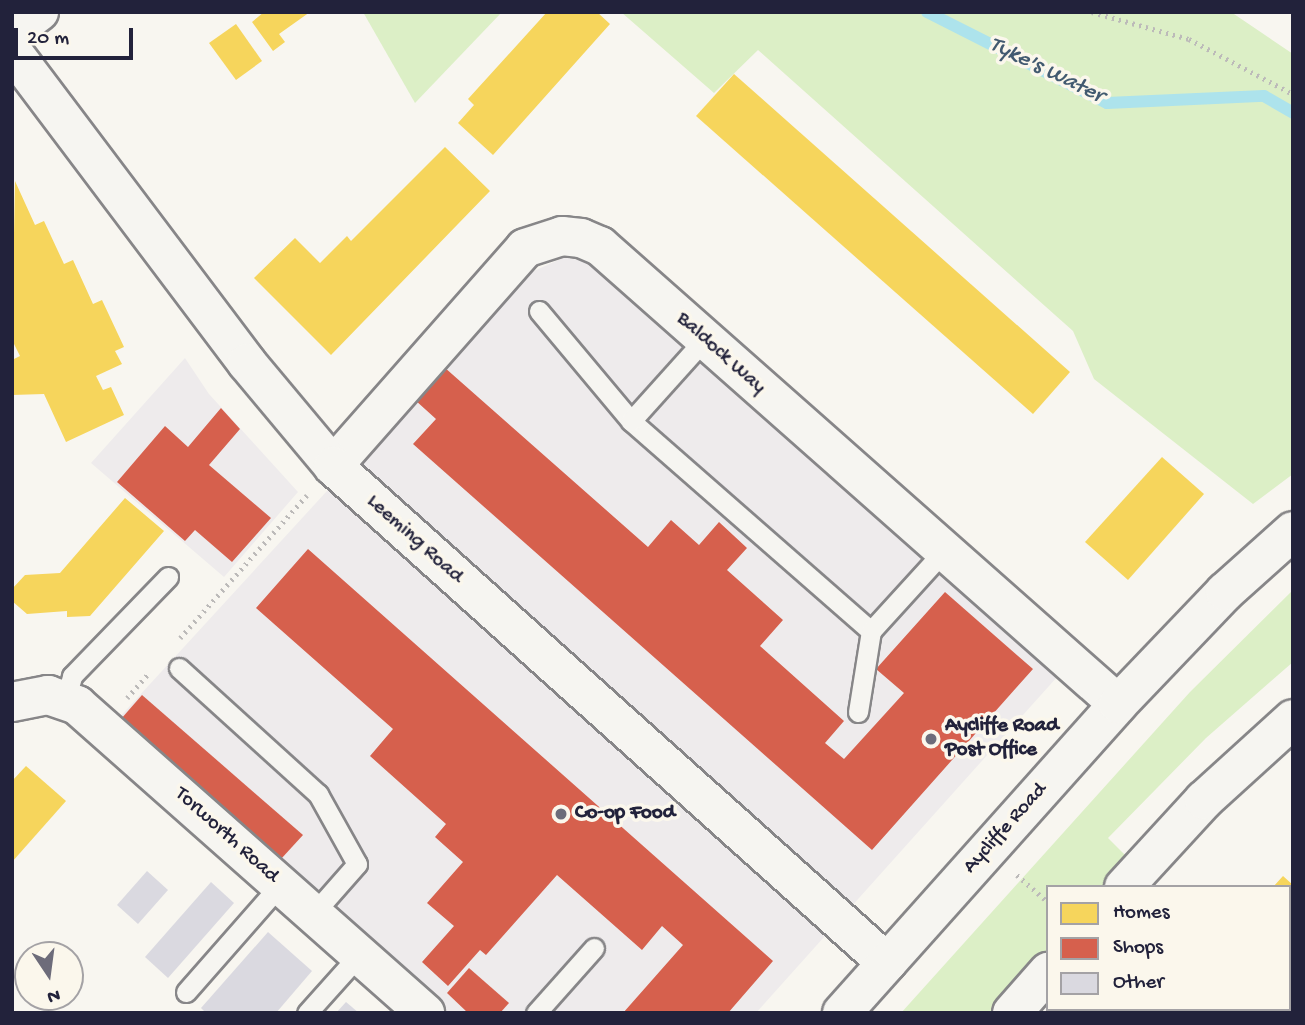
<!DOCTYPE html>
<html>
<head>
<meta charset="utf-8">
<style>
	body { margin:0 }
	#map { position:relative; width:1305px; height:1025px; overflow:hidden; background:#f8f6f0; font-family:"Gochi Hand",sans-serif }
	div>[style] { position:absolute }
	.built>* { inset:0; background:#eeebec }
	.green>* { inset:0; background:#dcefc6 }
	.homes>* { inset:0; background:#f6d55c }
	.shops>* { inset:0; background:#d6604d }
	.stream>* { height:12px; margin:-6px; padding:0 6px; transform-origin:6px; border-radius:6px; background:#ade3ec }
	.building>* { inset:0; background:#dad9e0 }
	.path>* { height:4.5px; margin-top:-2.25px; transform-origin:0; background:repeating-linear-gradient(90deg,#bcbab9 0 2px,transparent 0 7px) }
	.roads { filter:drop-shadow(2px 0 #878688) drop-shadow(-2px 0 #878688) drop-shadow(0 2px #878688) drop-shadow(0 -2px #878688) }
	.lane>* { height:19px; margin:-9.5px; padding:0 9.5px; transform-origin:9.5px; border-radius:9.5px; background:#f6f5f1 }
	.street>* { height:38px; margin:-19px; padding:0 19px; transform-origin:19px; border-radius:19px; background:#f6f5f1 }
	.secondary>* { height:38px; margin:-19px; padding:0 19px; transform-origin:19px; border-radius:19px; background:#f6f5f1 }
	.dots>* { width:19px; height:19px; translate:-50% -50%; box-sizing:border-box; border:4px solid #fbf7ec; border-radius:50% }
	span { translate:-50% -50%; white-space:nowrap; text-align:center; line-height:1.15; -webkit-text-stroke:7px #fbf7ec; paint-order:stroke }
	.street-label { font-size:21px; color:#22223b }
	.poi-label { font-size:21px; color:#22223b; font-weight:700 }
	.left { translate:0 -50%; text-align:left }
	.water-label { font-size:23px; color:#425a70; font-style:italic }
	.frame { position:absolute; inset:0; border:14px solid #22223b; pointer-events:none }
	.legend { position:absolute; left:1046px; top:885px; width:245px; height:126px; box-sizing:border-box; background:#fbf7ec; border:2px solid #a4a2a5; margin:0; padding:9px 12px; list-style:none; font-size:21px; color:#22223b }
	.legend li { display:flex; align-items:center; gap:14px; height:35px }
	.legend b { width:35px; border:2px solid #a4a2a5 }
	.north { position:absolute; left:14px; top:941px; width:70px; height:70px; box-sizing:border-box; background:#fbf7ec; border:2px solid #a4a2a5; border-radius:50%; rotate:167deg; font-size:19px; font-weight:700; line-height:28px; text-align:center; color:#22223b }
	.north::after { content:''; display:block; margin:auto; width:24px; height:32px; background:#6d6c7a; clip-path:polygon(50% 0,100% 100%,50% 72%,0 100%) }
	.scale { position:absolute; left:14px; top:28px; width:119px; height:32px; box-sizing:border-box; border:4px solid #22223b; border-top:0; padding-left:9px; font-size:21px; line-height:24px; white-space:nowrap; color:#22223b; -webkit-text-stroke:5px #fbf7ec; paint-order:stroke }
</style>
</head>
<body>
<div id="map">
	<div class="built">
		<div style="clip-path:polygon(565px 257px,598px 265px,1058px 676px,756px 1013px,445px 1013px,117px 720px,525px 275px)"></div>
		<div style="clip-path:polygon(185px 358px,209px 394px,298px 492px,224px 577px,91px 463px)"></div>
	</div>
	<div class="green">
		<div style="clip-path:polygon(363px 12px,502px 12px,415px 103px)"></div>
		<div style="clip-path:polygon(621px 12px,1231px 12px,1293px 54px,1293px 474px,1253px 504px,1094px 379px,1073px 331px,758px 50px,714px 93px)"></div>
		<div style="clip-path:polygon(1293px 590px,1293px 662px,1206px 738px,1108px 838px,1128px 858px,1103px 887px,1048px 887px,1048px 950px,991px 1013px,901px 1013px,1190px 692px)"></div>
	</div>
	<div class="homes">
		<div style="clip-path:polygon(264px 12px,310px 12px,279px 34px,285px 42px,273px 51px,252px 22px)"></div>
		<div style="clip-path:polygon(547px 12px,597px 12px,610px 24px,493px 155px,458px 123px,474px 105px,468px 99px)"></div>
		<div style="clip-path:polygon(236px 24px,262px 61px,236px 80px,209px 43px)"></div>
		<div style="clip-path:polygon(734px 74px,1070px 372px,1033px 414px,696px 116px)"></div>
		<div style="clip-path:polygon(445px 147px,490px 191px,331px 355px,254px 278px,295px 238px,320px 263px,347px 236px,351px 241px)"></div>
		<div style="clip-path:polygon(15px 181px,35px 225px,44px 221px,64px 264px,73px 260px,93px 304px,102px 300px,124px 347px,115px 351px,122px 364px,96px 376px,103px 390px,111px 387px,124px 415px,66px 442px,44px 394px,12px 395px,12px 360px,20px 356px,12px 340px)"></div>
		<div style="clip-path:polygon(1162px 457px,1204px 494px,1128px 580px,1085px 542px)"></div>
		<div style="clip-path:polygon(125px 498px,164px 531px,90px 616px,67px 617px,67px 611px,27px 614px,12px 601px,12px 589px,25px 575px,60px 573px)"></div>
		<div style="clip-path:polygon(26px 766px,66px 801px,12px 862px,12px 781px)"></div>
		<div style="clip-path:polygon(1283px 876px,1293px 885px,1293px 957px,1289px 887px,1273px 887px)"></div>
	</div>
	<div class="shops">
		<div style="clip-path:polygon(444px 367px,648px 547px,671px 520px,699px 545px,719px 522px,747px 548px,727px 570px,783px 620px,760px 646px,844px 721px,825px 743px,844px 759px,904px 693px,876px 669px,945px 592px,1033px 669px,872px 850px,413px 444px,436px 419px,415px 400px)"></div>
		<div style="clip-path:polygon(221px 408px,240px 429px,209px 465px,271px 518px,232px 562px,195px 530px,185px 541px,117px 482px,165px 426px,188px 447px)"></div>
		<div style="clip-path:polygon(308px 549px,773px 961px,728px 1013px,623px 1013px,683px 945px,662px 926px,642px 950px,557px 875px,486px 955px,480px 950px,448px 986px,422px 962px,454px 926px,427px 903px,463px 862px,435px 837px,446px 824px,370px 756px,393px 729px,256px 608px)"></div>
		<div style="clip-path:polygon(142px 695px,303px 835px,281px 859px,121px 719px)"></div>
		<div style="clip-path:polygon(469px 968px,509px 1003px,500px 1013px,468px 1013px,447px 993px)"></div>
	</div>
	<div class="stream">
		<div style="left:927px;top:12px;width:202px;rotate:26.8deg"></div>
		<div style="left:1107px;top:103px;width:157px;rotate:-2.6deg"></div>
		<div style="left:1264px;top:96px;width:34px;rotate:30deg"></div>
	</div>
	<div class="building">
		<div style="clip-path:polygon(147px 871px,168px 890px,138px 924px,117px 905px)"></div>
		<div style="clip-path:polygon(211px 882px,234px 903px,168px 978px,145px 957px)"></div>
		<div style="clip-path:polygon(268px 932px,312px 971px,276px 1013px,206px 1013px,201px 1008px)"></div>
		<div style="clip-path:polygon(346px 1002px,359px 1013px,336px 1013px)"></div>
	</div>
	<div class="path">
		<div style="left:1092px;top:12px;width:101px;rotate:15.6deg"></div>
		<div style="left:1189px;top:39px;width:118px;rotate:27.9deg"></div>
		<div style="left:180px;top:638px;width:191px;rotate:-48.4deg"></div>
		<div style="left:127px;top:698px;width:33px;rotate:-49deg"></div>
		<div style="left:1017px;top:875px;width:41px;rotate:41.1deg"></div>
		<div style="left:1192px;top:1009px;width:6px;rotate:39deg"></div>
	</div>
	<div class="roads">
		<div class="lane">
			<div style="left:539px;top:311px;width:143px;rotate:50.1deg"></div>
			<div style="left:631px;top:421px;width:319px;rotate:41.2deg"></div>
			<div style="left:631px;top:421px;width:109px;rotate:-48deg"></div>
			<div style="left:179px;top:668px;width:188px;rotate:42.2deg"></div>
			<div style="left:318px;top:794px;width:80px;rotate:60.9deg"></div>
			<div style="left:357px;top:864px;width:67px;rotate:131.3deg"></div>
			<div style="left:65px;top:701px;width:26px;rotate:-74deg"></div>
			<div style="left:72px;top:676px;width:138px;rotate:-45.9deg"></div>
			<div style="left:858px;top:712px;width:82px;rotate:-80.9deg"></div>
			<div style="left:871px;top:631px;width:105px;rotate:-47.7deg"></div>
			<div style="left:186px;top:992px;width:142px;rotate:-48.7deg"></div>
			<div style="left:1058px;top:1009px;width:5px;rotate:53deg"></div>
			<div style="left:307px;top:1013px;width:78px;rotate:-48.1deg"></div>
			<div style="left:536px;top:1013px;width:87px;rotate:-48.3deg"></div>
		</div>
		<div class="street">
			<div style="left:12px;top:32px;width:34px;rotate:-37deg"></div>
			<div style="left:333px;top:466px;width:290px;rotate:-48.6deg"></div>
			<div style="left:525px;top:248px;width:39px;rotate:-18deg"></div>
			<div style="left:562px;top:236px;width:19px;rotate:6deg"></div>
			<div style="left:581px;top:238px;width:21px;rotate:23deg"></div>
			<div style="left:600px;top:246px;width:691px;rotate:41.48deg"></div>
			<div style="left:12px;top:702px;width:37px;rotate:-11deg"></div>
			<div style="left:48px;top:695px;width:31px;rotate:19deg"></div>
			<div style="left:77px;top:705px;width:465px;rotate:41.5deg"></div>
			<div style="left:1124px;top:887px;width:118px;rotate:-47.4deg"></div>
			<div style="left:1204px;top:800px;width:120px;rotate:-42.3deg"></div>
			<div style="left:1012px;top:1013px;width:55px;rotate:-48.7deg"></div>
		</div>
		<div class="secondary">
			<div style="left:12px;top:51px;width:391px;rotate:53deg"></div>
			<div style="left:247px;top:363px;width:134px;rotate:50.1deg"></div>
			<div style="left:333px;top:466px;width:744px;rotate:41.9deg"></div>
			<div style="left:842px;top:1013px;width:414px;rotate:-48.2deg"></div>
			<div style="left:1118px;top:704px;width:155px;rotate:-46.3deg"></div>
			<div style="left:1225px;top:592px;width:91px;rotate:-41.9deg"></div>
		</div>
	</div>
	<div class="dots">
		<div style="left:931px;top:739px;background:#6d6c7a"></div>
		<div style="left:561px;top:814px;background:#6d6c7a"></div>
	</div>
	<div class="street-label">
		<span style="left:720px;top:354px;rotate:42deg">Baldock Way</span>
		<span style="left:414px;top:540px;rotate:42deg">Leeming Road</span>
		<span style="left:1006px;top:829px;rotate:-48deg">Aycliffe Road</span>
		<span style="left:226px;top:836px;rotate:42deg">Torworth Road</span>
	</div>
	<div class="poi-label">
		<span class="left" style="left:945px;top:739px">Aycliffe Road<br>Post Office</span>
		<span class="left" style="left:575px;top:814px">Co-op Food</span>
	</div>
	<div class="water-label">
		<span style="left:1046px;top:71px;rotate:26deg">Tyke's Water</span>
	</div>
	<div class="frame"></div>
	<ul class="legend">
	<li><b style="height:19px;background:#f6d55c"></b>Homes</li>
	<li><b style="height:19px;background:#d6604d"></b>Shops</li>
	<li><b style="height:19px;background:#dad9e0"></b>Other</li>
	</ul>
	<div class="north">N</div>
	<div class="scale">20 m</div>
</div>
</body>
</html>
